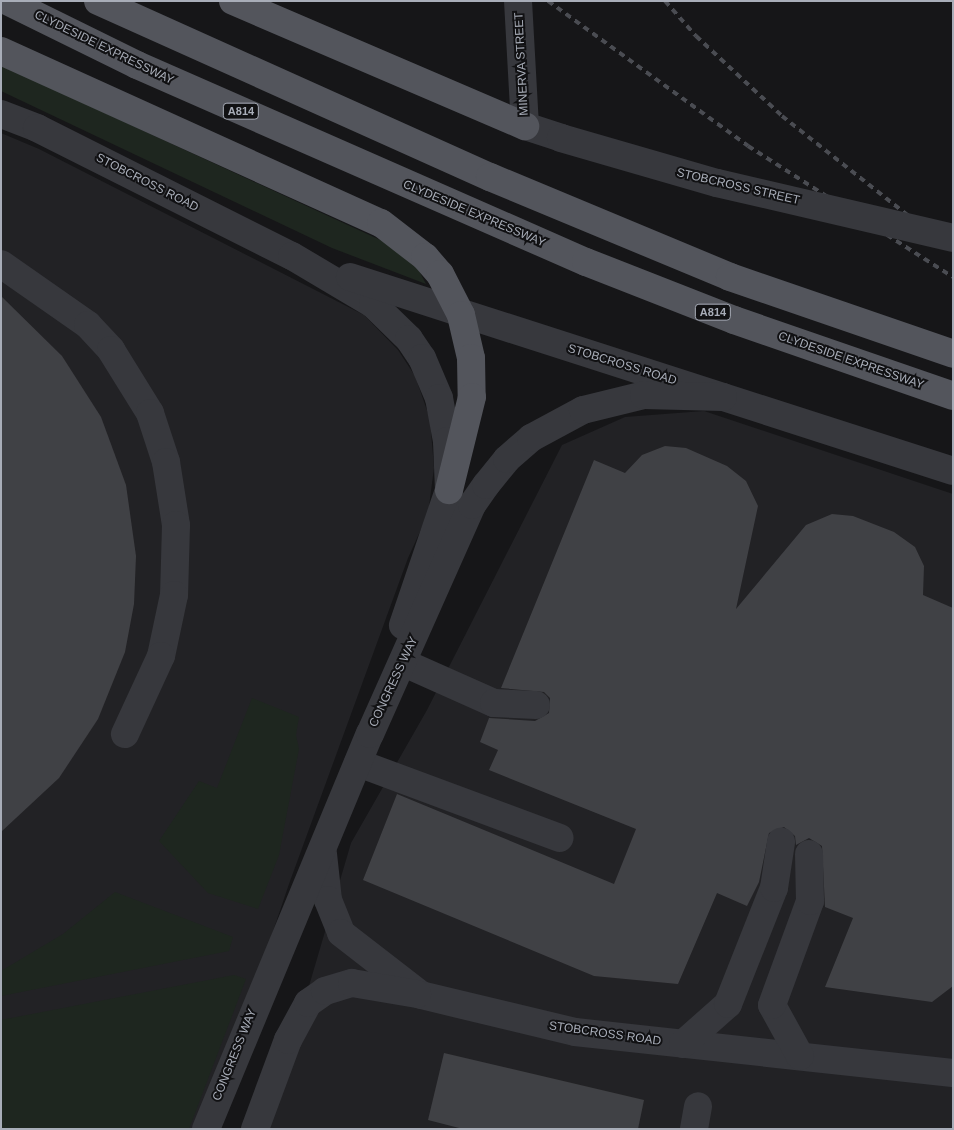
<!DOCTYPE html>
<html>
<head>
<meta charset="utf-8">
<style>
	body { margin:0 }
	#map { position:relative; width:954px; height:1130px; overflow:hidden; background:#161618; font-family:Helvetica,sans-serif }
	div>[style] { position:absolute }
	.built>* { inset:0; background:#222225 }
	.green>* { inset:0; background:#1e261f }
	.building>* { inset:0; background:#404145 }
	.minor>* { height:28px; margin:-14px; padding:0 14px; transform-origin:14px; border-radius:14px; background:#37383d }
	.major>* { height:28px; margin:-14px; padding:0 14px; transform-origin:14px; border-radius:14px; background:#53555c }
	.rail>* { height:4px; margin-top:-2px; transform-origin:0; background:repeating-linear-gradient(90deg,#4a4c52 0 6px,transparent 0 11px) }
	.minor-bridge>* { height:28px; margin:-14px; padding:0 14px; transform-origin:14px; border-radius:14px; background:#37383d }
	span { translate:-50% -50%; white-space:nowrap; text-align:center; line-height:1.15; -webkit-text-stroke:4px #111113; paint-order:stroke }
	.shield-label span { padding:1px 4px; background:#111113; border:1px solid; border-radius:4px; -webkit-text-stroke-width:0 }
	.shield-label { font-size:11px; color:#a8adb8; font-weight:700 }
	.street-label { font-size:12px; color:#a8adb8 }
	.frame { position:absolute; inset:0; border:2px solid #a8adb8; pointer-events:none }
</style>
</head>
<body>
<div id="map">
	<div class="built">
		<div style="clip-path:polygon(1px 133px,39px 149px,364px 315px,398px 350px,415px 376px,430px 419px,434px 468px,428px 514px,408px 558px,289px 884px,206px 1129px,1px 1129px)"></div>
		<div style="clip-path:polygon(704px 411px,953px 494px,953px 1129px,267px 1129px,351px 843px,427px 710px,562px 445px,625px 417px)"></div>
	</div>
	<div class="green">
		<div style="clip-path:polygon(1px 65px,389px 244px,415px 263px,426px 284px,332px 248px,1px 91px)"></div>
		<div style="clip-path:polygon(252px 698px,299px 717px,296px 735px,299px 749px,279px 855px,258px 909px,208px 893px,159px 841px,199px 781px,217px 788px)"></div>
		<div style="clip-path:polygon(115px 892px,233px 937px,229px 951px,1px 996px,1px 971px,63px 934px)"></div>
		<div style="clip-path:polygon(234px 975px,246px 979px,189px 1129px,1px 1129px,1px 1020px)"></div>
	</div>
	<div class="building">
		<div style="clip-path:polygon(1px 296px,62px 356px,101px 417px,126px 485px,136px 556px,134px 604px,125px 652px,98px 719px,59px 778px,1px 832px)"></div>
		<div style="clip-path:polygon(665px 446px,686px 448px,727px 466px,746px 481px,758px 506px,736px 609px,806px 525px,832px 514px,853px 516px,894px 532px,915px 547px,924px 566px,923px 595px,953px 608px,953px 986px,932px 1002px,825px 987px,853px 918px,825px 907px,822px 846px,809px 838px,796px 845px,795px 836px,784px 827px,769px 833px,759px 882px,747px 906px,717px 893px,678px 984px,594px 976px,363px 880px,397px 794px,614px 884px,636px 829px,489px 770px,498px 750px,480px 742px,489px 718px,535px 721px,549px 713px,550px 698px,544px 692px,501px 688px,594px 460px,625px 473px,642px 455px)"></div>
		<div style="clip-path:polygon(444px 1053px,644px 1100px,638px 1129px,463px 1129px,428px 1120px)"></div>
	</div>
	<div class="minor">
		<div style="left:518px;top:1px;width:125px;rotate:86.8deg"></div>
		<div style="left:525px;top:126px;width:38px;rotate:18deg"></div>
		<div style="left:1px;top:114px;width:39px;rotate:21deg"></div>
		<div style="left:37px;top:128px;width:285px;rotate:26.7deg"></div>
		<div style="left:292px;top:256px;width:94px;rotate:30.7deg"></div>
		<div style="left:373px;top:304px;width:50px;rotate:44.2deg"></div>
		<div style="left:409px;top:339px;width:23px;rotate:56deg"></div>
		<div style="left:422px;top:358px;width:43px;rotate:67deg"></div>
		<div style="left:439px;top:398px;width:44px;rotate:79.5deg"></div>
		<div style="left:447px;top:441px;width:49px;rotate:87.7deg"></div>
		<div style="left:449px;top:490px;width:143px;rotate:108.8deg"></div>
		<div style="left:1px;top:264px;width:106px;rotate:35deg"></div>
		<div style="left:88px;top:325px;width:34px;rotate:47deg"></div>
		<div style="left:111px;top:350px;width:74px;rotate:58.2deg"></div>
		<div style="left:150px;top:413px;width:52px;rotate:71.9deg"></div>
		<div style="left:166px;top:462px;width:64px;rotate:81deg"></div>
		<div style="left:176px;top:525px;width:70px;rotate:91.6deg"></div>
		<div style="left:174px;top:595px;width:62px;rotate:102deg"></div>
		<div style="left:161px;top:656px;width:86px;rotate:114.8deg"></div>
		<div style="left:350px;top:277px;width:633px;rotate:17.83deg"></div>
		<div style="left:404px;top:663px;width:98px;rotate:24deg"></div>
		<div style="left:494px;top:703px;width:42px;rotate:2.7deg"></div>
		<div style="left:358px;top:763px;width:215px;rotate:20.4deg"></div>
		<div style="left:323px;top:854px;width:46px;rotate:83.8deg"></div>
		<div style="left:328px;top:900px;width:35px;rotate:68deg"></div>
		<div style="left:341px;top:933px;width:101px;rotate:37.8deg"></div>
		<div style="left:421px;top:995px;width:158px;rotate:13.5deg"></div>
		<div style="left:575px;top:1032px;width:380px;rotate:6.2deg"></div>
		<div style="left:683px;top:1044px;width:60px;rotate:-41.6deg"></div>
		<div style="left:728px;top:1004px;width:125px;rotate:-68.4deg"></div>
		<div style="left:774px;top:888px;width:47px;rotate:-81.3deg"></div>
		<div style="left:800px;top:1056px;width:58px;rotate:-118.8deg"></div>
		<div style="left:772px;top:1005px;width:111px;rotate:-69.9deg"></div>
		<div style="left:810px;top:901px;width:47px;rotate:-91.2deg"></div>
		<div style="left:206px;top:1129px;width:428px;rotate:-67.5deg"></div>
		<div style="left:370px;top:734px;width:251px;rotate:-66deg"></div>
		<div style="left:472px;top:505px;width:24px;rotate:-55deg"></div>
		<div style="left:486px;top:485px;width:33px;rotate:-51deg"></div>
		<div style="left:507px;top:459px;width:32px;rotate:-41deg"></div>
		<div style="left:531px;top:438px;width:59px;rotate:-28.3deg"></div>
		<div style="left:583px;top:410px;width:63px;rotate:-13.8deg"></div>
		<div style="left:644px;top:395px;width:79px;rotate:1.5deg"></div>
		<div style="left:255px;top:1129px;width:95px;rotate:-69.7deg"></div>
		<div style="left:288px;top:1040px;width:42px;rotate:-61.6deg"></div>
		<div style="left:308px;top:1003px;width:21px;rotate:-35deg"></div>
		<div style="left:325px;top:991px;width:28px;rotate:-17deg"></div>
		<div style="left:352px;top:983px;width:66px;rotate:9.6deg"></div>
		<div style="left:694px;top:1129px;width:23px;rotate:-80deg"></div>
	</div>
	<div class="major">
		<div style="left:7px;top:1px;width:145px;rotate:26.2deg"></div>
		<div style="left:137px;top:65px;width:490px;rotate:23.7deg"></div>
		<div style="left:586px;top:262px;width:159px;rotate:21.4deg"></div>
		<div style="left:734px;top:320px;width:232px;rotate:19.1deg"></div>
		<div style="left:98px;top:1px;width:430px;rotate:24.2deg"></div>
		<div style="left:490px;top:177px;width:260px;rotate:22.6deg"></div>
		<div style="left:730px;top:277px;width:236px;rotate:19deg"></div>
		<div style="left:233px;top:1px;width:318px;rotate:23.2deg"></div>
		<div style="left:1px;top:51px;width:417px;rotate:24.4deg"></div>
		<div style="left:381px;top:223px;width:56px;rotate:37.7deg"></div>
		<div style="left:425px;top:257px;width:23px;rotate:49deg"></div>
		<div style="left:440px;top:274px;width:46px;rotate:62.9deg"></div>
		<div style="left:461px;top:315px;width:44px;rotate:76.9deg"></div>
		<div style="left:471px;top:358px;width:39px;rotate:89deg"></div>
		<div style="left:472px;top:397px;width:96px;rotate:103.9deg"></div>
	</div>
	<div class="rail">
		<div style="left:548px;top:1px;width:247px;rotate:35.9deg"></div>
		<div style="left:748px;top:146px;width:243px;rotate:32.6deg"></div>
		<div style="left:665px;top:1px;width:47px;rotate:48.5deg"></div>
		<div style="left:696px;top:36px;width:117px;rotate:42.9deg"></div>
		<div style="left:782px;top:116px;width:218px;rotate:38.3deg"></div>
	</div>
	<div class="minor-bridge">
		<div style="left:561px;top:138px;width:162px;rotate:16.1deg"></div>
		<div style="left:717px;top:183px;width:242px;rotate:13.1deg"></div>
	</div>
	<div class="shield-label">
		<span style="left:241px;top:111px">A814</span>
		<span style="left:713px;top:312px">A814</span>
	</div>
	<div class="street-label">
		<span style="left:104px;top:48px;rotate:26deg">CLYDESIDE EXPRESSWAY</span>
		<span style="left:522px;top:64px;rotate:-93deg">MINERVA STREET</span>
		<span style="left:147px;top:183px;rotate:27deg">STOBCROSS ROAD</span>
		<span style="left:738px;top:187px;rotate:13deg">STOBCROSS STREET</span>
		<span style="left:474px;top:214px;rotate:23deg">CLYDESIDE EXPRESSWAY</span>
		<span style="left:851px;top:361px;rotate:19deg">CLYDESIDE EXPRESSWAY</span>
		<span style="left:622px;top:365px;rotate:17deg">STOBCROSS ROAD</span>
		<span style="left:394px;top:682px;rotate:-65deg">CONGRESS WAY</span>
		<span style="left:605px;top:1034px;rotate:8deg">STOBCROSS ROAD</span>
		<span style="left:235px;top:1055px;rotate:-68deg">CONGRESS WAY</span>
	</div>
	<div class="frame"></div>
</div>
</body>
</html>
